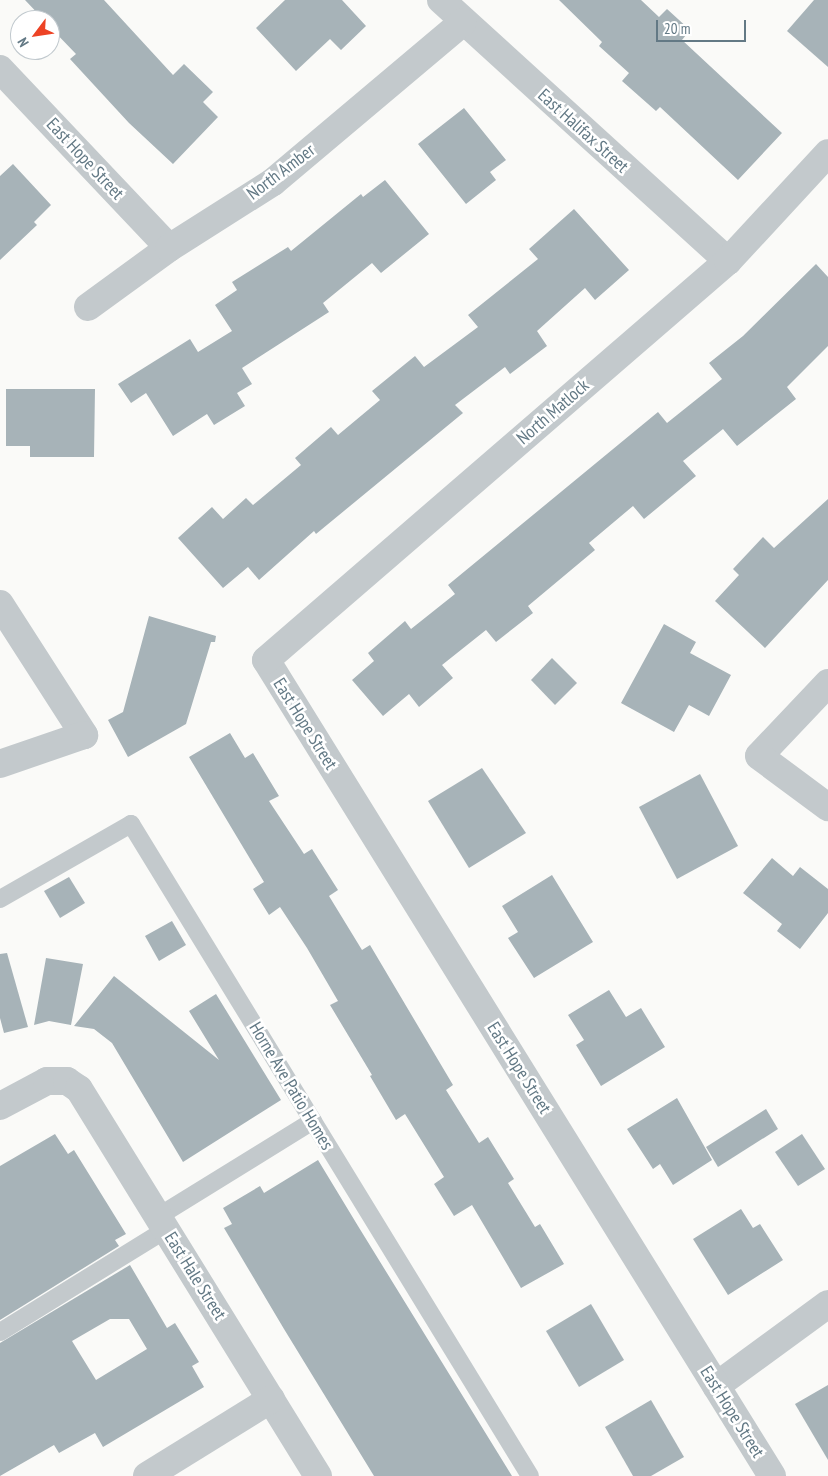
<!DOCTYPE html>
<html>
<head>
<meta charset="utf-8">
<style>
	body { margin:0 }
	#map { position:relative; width:828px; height:1476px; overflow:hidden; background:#fafaf8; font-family:"PT Sans Narrow",sans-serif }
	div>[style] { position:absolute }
	.building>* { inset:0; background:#a7b3b8 }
	.service>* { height:18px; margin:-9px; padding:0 9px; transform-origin:9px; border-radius:9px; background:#c3c9cc }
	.minor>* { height:28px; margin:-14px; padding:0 14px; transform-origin:14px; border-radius:14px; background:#c3c9cc }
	span { translate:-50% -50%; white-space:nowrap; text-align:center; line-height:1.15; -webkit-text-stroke:5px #fff; paint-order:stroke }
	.street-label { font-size:18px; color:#637985 }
	.north { position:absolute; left:10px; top:10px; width:50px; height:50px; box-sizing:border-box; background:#fff; border:1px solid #c1c9ce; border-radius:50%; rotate:239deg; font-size:14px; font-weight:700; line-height:20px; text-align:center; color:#637985 }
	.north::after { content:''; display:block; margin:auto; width:18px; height:22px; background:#ed4325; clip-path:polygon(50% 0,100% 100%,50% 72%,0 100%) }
	.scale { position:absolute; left:656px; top:20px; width:90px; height:22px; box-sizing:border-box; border:2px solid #637985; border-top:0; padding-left:6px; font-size:15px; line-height:18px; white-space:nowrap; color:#637985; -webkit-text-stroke:4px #fff; paint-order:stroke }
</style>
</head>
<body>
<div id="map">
	<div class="building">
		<div style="clip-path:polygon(25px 0,104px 0,173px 75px,184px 64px,213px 92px,203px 102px,218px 117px,173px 164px,129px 123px,70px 59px,76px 54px,50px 27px,50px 20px,44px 20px)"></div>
		<div style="clip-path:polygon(285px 0,342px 0,366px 26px,341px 50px,330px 39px,296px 71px,256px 28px)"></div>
		<div style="clip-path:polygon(559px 0,641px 0,659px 17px,667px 9px,690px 30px,682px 40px,782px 133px,738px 180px,660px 107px,656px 111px,622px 81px,629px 73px,599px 46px,602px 42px)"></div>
		<div style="clip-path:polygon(814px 0,828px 0,828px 67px,787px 31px)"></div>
		<div style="clip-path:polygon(464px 108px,506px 160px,490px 172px,496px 180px,466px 204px,418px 144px)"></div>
		<div style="clip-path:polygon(13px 164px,51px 205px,34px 222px,37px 225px,0 260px,0 176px)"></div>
		<div style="clip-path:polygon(385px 180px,429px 234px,381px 273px,372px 263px,323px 303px,329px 312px,242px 368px,252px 384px,237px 393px,245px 406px,214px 425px,207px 414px,173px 436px,146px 393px,131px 403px,118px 384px,190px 339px,198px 352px,232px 331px,215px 305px,237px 290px,232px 282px,288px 247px,291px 251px,361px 194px,363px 197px)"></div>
		<div style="clip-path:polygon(574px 209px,629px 270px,595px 300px,585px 288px,537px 331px,547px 346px,510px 374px,505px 367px,455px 405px,463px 413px,316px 534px,314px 531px,259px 580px,248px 567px,223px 588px,178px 538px,212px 507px,223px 519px,246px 498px,253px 505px,301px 465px,295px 458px,331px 427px,338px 435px,380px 400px,372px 391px,415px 356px,424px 367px,478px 327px,468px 315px,538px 259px,529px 249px)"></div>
		<div style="clip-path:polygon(816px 264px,828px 277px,828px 346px,787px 387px,796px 399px,737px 446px,723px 429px,683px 461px,696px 476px,644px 519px,633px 506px,589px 543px,595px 550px,528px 606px,533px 613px,496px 642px,486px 630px,442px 665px,453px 678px,419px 707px,409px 694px,383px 716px,352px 680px,374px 661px,368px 653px,405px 621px,411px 629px,455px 594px,448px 585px,658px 412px,667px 423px,722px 379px,709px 363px,743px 336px)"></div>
		<div style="clip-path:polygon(6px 389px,95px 389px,94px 457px,30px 457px,30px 446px,6px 446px)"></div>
		<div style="clip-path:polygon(828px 499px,828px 580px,765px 648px,715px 601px,739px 575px,733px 569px,763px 537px,774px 548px)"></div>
		<div style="clip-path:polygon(149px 616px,216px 636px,215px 642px,211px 642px,186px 724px,128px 757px,108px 720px,123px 712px)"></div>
		<div style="clip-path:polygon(664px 624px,696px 642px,690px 653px,731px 675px,709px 716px,689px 705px,674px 732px,621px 703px)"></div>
		<div style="clip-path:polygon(552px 658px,577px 683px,555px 705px,531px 680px)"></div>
		<div style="clip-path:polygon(230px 733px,245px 758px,253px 753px,279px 796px,269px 801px,304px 854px,312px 849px,338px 890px,329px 896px,362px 950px,370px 945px,453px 1085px,446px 1090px,479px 1143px,488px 1137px,514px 1179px,508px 1183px,535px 1227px,540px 1224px,564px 1264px,521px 1288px,472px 1205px,454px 1216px,434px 1184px,444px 1177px,405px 1114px,396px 1120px,370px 1076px,372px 1075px,330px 1005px,338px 1001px,307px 948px,280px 907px,269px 915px,253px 889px,264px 882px,189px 757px)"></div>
		<div style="clip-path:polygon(482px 768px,526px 833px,469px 868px,428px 801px)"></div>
		<div style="clip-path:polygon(700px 774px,738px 846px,677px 879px,639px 807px)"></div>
		<div style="clip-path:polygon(772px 858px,793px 876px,800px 867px,828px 889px,828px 913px,800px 949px,777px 931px,782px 924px,743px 893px)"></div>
		<div style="clip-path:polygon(552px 875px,593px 942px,534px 978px,508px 938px,518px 932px,502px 906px)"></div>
		<div style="clip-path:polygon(69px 877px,85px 903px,60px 918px,44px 891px)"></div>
		<div style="clip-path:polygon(172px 921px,186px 945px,159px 961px,145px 936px)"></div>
		<div style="clip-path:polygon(7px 953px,28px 1027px,4px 1033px,0 1018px,0 954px)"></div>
		<div style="clip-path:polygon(46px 958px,83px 964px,71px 1025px,49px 1021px,34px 1025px)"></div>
		<div style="clip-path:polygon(114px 976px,219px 1060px,189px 1011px,216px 994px,281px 1100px,183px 1162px,112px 1043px,94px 1029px,74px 1026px)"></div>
		<div style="clip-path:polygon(609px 990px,626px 1017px,641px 1008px,665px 1047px,601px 1086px,576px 1045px,584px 1040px,568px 1015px)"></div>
		<div style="clip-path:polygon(677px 1098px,712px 1160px,673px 1185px,660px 1164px,653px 1169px,627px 1129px)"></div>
		<div style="clip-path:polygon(766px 1109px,778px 1129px,718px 1167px,706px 1147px)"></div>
		<div style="clip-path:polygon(55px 1134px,68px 1154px,74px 1150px,126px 1234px,115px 1240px,119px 1246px,0 1320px,0 1166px)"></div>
		<div style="clip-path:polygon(802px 1134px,825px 1169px,798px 1186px,775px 1152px)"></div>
		<div style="clip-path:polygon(318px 1160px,358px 1226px,512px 1476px,374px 1476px,284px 1329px,224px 1228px,232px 1224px,223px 1208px,260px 1186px,264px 1193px)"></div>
		<div style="clip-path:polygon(741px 1209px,753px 1228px,760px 1224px,783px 1260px,728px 1295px,693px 1239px)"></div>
		<div style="clip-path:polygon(evenodd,130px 1265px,167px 1328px,175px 1323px,199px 1362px,192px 1366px,204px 1387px,103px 1447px,95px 1433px,59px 1453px,54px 1445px,0 1476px,0 1343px,130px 1265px,110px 1319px,129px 1319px,147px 1349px,96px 1380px,72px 1341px,110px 1319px)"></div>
		<div style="clip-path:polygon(591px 1304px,624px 1360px,579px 1387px,546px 1331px)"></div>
		<div style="clip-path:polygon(828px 1385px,828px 1460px,795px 1404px)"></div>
		<div style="clip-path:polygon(651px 1400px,684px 1457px,651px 1476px,633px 1476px,605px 1427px)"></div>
	</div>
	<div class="service">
		<div style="left:0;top:899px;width:151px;rotate:-29.8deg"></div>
		<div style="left:131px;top:824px;width:764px;rotate:58.53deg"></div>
		<div style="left:159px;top:1216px;width:181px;rotate:-31.7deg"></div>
		<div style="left:0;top:1332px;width:196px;rotate:-31.7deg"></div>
	</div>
	<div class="minor">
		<div style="left:441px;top:0;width:388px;rotate:42.3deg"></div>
		<div style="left:0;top:69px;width:246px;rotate:46.6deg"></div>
		<div style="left:88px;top:307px;width:100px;rotate:-36.1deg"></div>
		<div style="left:169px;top:248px;width:123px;rotate:-32.4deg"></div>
		<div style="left:273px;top:182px;width:248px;rotate:-40.1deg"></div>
		<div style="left:0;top:604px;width:156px;rotate:57.3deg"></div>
		<div style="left:84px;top:735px;width:89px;rotate:161deg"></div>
		<div style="left:828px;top:683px;width:100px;rotate:133.4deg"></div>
		<div style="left:759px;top:756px;width:86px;rotate:36.5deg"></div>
		<div style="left:0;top:1106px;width:53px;rotate:-28deg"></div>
		<div style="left:47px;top:1081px;width:20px"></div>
		<div style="left:67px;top:1081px;width:14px;rotate:34deg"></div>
		<div style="left:79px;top:1089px;width:455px;rotate:58.3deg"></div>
		<div style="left:716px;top:1386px;width:139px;rotate:-36.2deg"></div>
		<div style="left:147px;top:1476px;width:146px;rotate:-31.8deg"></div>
		<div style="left:772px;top:1476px;width:960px;rotate:-121.8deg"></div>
		<div style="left:266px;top:660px;width:610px;rotate:-40.82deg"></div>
		<div style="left:728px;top:261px;width:147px;rotate:-47.2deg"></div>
	</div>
	<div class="street-label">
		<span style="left:583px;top:131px;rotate:42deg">East Halifax Street</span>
		<span style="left:85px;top:159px;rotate:47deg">East Hope Street</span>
		<span style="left:281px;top:172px;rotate:-37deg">North Amber</span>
		<span style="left:553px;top:412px;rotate:-41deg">North Matlock</span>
		<span style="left:305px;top:724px;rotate:58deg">East Hope Street</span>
		<span style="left:519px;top:1068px;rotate:58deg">East Hope Street</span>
		<span style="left:291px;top:1086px;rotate:59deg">Horne Ave Patio Homes</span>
		<span style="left:195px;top:1276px;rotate:58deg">East Hale Street</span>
		<span style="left:732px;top:1412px;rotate:58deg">East Hope Street</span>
	</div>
	<div class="north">N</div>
	<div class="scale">20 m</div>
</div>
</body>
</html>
